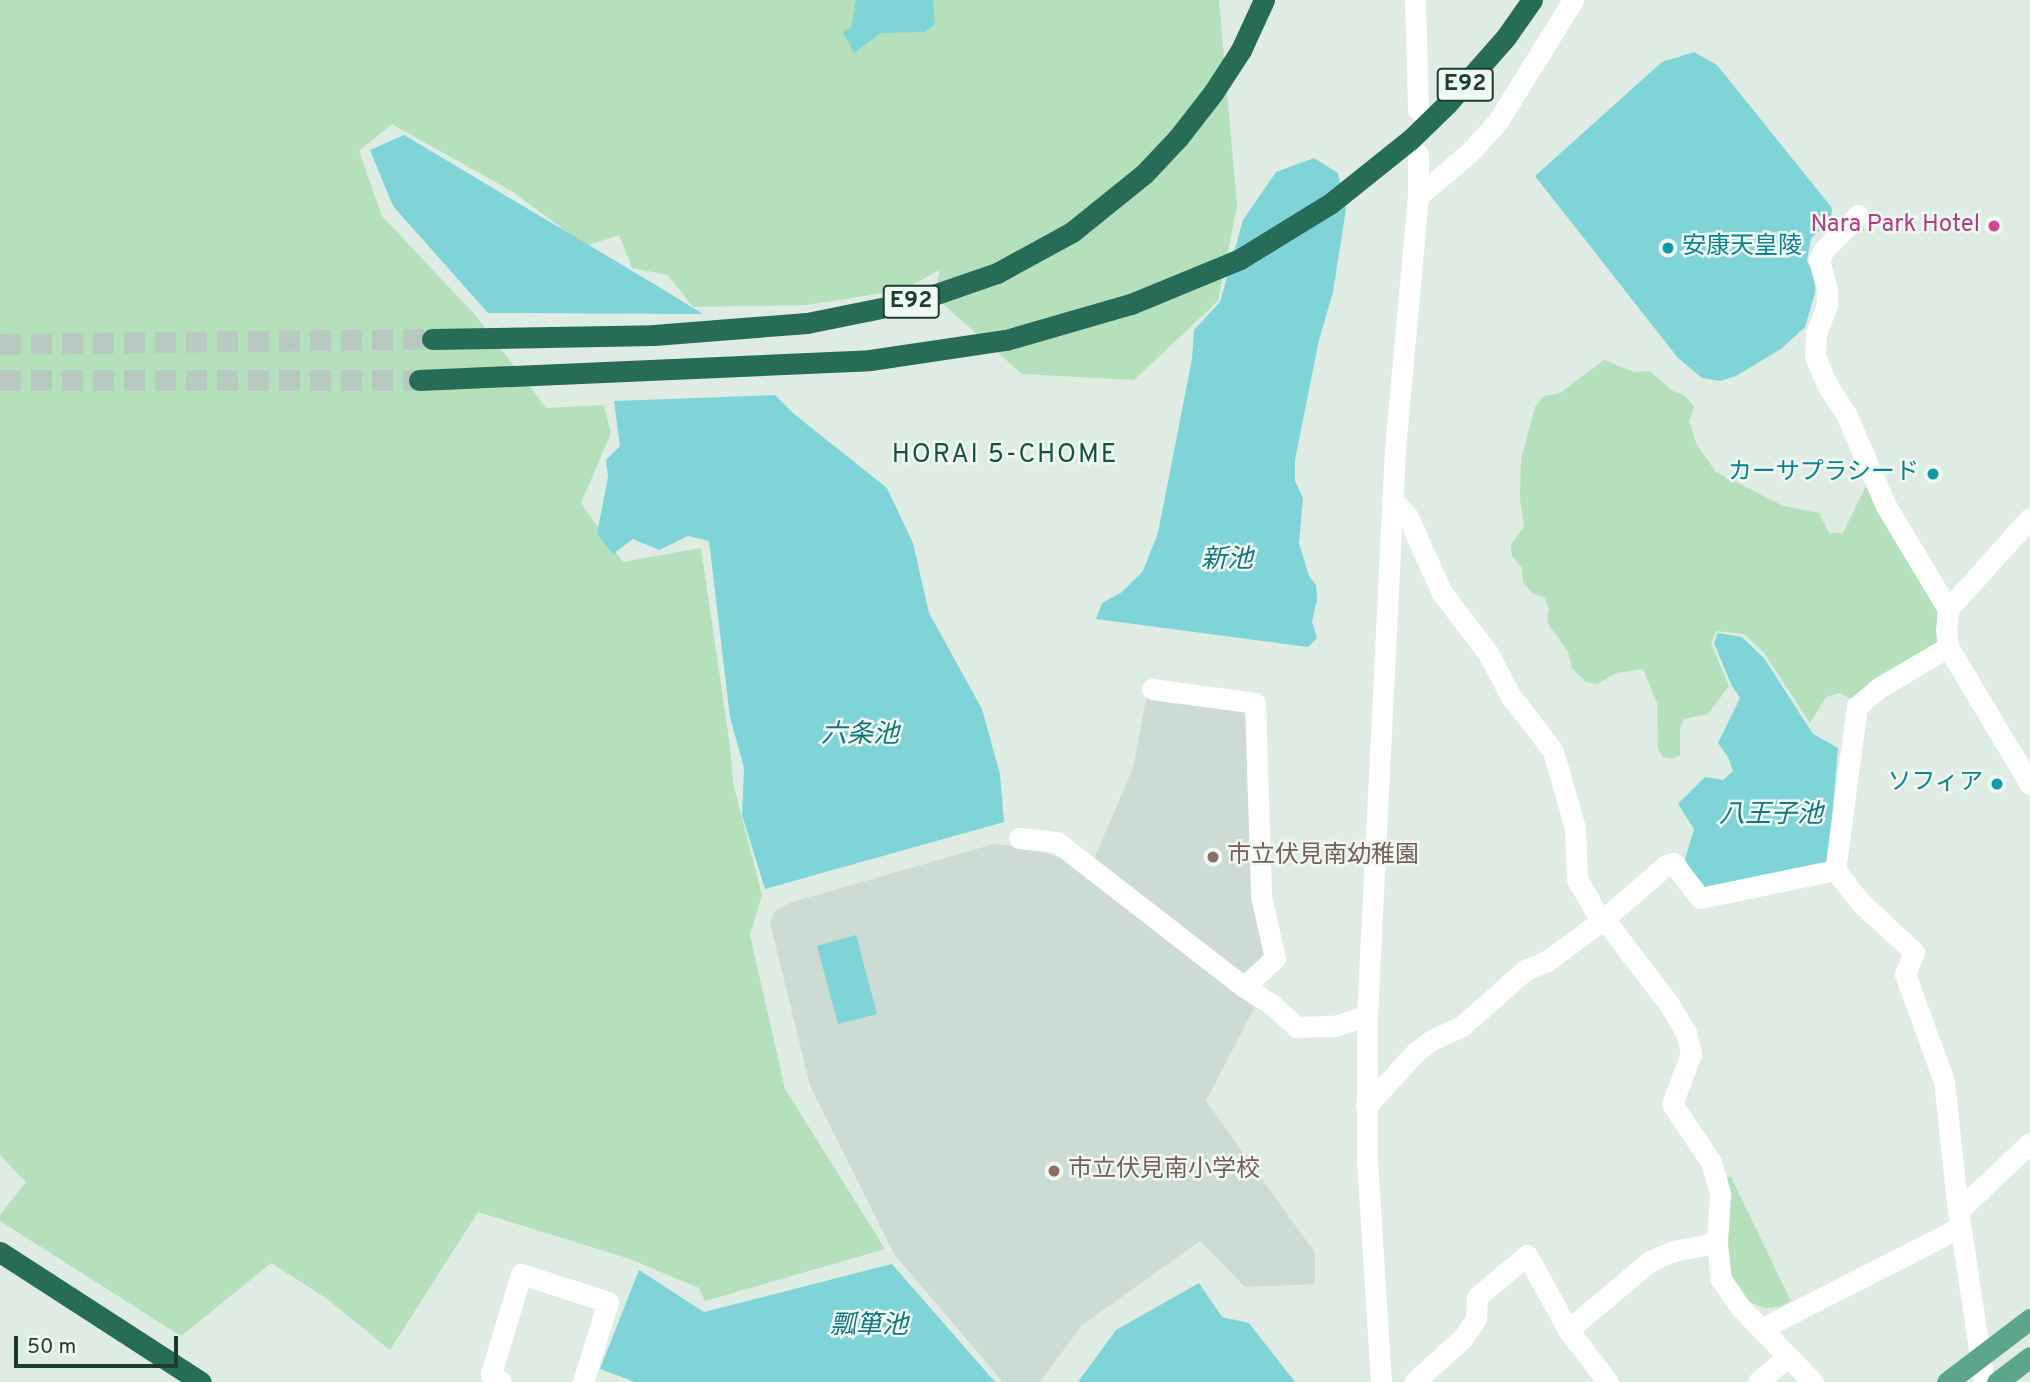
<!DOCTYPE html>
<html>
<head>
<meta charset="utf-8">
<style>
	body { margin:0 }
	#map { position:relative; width:2030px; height:1382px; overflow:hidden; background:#deece4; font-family:Overpass,"Noto Sans JP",sans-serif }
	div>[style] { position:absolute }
	.built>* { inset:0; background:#ccdbd3 }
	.green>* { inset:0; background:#b4e0bb }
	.water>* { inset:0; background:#7fd4d8 }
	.highway-tunnel>* { height:21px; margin-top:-10.5px; transform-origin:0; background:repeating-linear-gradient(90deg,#b7c9c0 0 21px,transparent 0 31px) }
	.minor>* { height:21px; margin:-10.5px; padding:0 10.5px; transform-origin:10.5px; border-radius:10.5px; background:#fff }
	.major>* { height:21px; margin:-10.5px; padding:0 10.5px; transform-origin:10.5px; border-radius:10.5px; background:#5da68c }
	.highway>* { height:21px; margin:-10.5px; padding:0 10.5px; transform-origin:10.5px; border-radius:10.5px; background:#266c56 }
	.dots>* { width:19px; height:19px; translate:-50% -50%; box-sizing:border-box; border:4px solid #eff8f2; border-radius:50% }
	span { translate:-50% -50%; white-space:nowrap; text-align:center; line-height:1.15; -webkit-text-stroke:5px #eff8f2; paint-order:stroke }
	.shield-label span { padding:2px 5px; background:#eff8f2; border:2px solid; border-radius:5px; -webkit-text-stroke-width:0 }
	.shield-label { font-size:23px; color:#1d3d31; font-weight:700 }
	.hotel-label { font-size:24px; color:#b23c85 }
	.right { translate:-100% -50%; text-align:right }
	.culture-label { font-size:24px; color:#0d838f }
	.left { translate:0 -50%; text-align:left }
	.education-label { font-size:24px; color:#785e54 }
	.neighbourhood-label { font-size:26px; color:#17513d; letter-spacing:2px }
	.water-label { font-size:26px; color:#12787f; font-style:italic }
	.scale { position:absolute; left:14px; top:1336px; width:164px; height:32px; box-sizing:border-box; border:4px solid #1d3d31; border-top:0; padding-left:9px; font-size:21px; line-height:24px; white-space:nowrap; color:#1d3d31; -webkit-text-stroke:5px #eff8f2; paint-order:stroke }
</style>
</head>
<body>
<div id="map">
	<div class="built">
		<div style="clip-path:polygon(1147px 695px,1251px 708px,1269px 954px,1240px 980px,1091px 866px,1133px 768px)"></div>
		<div style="clip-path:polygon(994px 844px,1034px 849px,1066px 860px,1257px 1003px,1206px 1101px,1315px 1253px,1315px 1284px,1245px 1287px,1200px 1241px,1082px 1325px,1040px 1382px,1003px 1382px,894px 1254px,810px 1086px,770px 922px,775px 911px,792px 902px)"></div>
	</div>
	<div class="green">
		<div style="clip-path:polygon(0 0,1219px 0,1237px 206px,1218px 301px,1134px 380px,1022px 374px,934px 296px,940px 270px,902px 290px,807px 305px,693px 307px,668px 275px,632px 268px,619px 235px,586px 246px,513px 192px,392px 124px,359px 151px,382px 216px,476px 316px,546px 408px,604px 405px,611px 433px,581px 503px,623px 562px,701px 548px,730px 746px,733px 783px,762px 895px,750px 935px,785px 1089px,885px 1249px,705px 1301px,699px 1288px,630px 1259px,478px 1212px,390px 1350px,326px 1298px,271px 1263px,181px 1336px,0 1221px,0 1215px,26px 1182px,0 1155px)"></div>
		<div style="clip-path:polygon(1604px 360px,1634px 372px,1650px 371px,1671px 390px,1685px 396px,1694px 407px,1689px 421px,1697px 445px,1716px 472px,1783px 506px,1819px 513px,1829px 533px,1843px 533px,1866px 486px,1942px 611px,1941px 643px,1854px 701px,1840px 693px,1826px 697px,1810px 723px,1764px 653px,1744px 634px,1716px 631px,1711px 643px,1729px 686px,1708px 714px,1684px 719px,1680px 728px,1680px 755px,1672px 759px,1663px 757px,1658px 749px,1657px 703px,1643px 669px,1616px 673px,1597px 684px,1586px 682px,1572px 668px,1568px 652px,1547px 622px,1549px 608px,1544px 597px,1532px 593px,1523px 582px,1522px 568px,1512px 556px,1511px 544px,1524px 527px,1520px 499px,1521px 459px,1535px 407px,1544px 396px,1560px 393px)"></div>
		<div style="clip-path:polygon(1731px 1177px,1791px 1301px,1779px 1307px,1765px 1308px,1747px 1301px,1728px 1273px,1728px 1201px,1724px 1178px)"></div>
	</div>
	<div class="water">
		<div style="clip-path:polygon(856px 0,933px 0,935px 24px,925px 32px,881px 33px,854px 53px,843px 32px,851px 27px)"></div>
		<div style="clip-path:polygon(1694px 52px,1717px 65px,1832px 208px,1831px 221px,1811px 238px,1807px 261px,1816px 277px,1815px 293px,1805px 327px,1781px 349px,1736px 376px,1720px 381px,1702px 378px,1678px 358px,1535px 176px,1662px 62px)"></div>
		<div style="clip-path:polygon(404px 135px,649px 281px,703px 314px,488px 313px,393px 206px,370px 150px)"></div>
		<div style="clip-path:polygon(1314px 158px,1338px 173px,1346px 209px,1333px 292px,1319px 340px,1295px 460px,1295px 481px,1303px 498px,1299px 543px,1309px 576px,1316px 585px,1317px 600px,1312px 622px,1317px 638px,1308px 647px,1096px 619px,1102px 603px,1122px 592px,1143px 571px,1158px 533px,1192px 359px,1194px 330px,1220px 302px,1243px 220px,1276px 172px)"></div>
		<div style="clip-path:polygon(775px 395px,794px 414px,887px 488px,913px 543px,929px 613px,982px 709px,1000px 774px,1004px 822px,765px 889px,742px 815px,744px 768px,730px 717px,709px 541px,688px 536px,659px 550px,633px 539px,613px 554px,597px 534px,608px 477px,606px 460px,620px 446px,614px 401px)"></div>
		<div style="clip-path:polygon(1718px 633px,1742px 637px,1764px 658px,1813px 734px,1838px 748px,1828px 864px,1702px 892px,1685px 859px,1694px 829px,1678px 804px,1705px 777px,1723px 780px,1733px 771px,1728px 757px,1718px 743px,1740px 698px,1731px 684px,1714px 643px)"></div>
		<div style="clip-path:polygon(856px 935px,877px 1014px,838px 1024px,817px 946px)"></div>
		<div style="clip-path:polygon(892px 1264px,995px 1382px,635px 1382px,600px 1369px,639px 1270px,704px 1312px)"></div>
		<div style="clip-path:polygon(1199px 1283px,1222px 1317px,1249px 1323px,1295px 1382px,1078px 1382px,1116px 1330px)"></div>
	</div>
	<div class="highway-tunnel">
		<div style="left:0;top:344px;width:432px;rotate:-0.7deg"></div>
		<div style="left:0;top:380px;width:419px"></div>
	</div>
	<div class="minor">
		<div style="left:1415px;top:0;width:110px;rotate:88.4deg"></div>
		<div style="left:1418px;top:196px;width:68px;rotate:-40.2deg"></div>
		<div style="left:1470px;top:152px;width:42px;rotate:-47.9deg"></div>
		<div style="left:1498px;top:121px;width:142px;rotate:-58.2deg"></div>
		<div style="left:1858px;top:215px;width:50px;rotate:134.2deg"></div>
		<div style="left:1823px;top:251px;width:10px;rotate:114deg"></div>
		<div style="left:1819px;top:260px;width:31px;rotate:75deg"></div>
		<div style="left:1827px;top:290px;width:15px;rotate:90deg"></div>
		<div style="left:1827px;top:305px;width:31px;rotate:111deg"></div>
		<div style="left:1816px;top:334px;width:23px;rotate:92deg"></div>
		<div style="left:1815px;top:357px;width:34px;rotate:66deg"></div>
		<div style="left:1829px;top:388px;width:33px;rotate:57deg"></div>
		<div style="left:1847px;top:416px;width:98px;rotate:66.6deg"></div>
		<div style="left:1886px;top:506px;width:120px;rotate:59deg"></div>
		<div style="left:1392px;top:499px;width:24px;rotate:48deg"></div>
		<div style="left:1408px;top:517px;width:83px;rotate:65.9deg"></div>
		<div style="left:1442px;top:593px;width:76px;rotate:52.5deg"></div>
		<div style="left:1488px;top:653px;width:47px;rotate:62.4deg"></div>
		<div style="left:1510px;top:695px;width:71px;rotate:52.5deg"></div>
		<div style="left:1553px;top:751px;width:80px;rotate:74.1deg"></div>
		<div style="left:1575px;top:828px;width:51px;rotate:87.8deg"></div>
		<div style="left:1577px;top:879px;width:48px;rotate:60.3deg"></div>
		<div style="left:2030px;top:518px;width:122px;rotate:132deg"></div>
		<div style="left:1948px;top:609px;width:21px;rotate:95deg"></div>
		<div style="left:1946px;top:630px;width:17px;rotate:83deg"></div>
		<div style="left:1948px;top:647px;width:160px;rotate:59.1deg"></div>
		<div style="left:1948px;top:647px;width:79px;rotate:149.5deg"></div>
		<div style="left:1880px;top:687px;width:30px;rotate:140deg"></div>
		<div style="left:1857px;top:706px;width:165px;rotate:97.6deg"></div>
		<div style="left:1835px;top:870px;width:41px;rotate:52deg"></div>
		<div style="left:1860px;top:902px;width:74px;rotate:42.8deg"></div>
		<div style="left:1914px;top:952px;width:24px;rotate:112deg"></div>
		<div style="left:1905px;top:974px;width:114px;rotate:70deg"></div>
		<div style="left:1944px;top:1081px;width:131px;rotate:83.9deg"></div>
		<div style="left:1152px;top:689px;width:104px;rotate:7.7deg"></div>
		<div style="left:1255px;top:703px;width:193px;rotate:88.2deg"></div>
		<div style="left:1261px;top:896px;width:64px;rotate:77.3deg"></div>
		<div style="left:1275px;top:958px;width:42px;rotate:136.9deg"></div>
		<div style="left:1019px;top:838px;width:38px;rotate:6deg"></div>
		<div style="left:1057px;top:842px;width:237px;rotate:37.8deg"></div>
		<div style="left:1244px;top:987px;width:31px;rotate:32deg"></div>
		<div style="left:1270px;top:1003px;width:36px;rotate:42deg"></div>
		<div style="left:1297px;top:1027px;width:37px;rotate:-2deg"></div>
		<div style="left:1334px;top:1026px;width:34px;rotate:-17deg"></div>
		<div style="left:1604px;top:919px;width:107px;rotate:52.6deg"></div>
		<div style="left:1669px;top:1004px;width:33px;rotate:59deg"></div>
		<div style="left:1686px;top:1032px;width:23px;rotate:77deg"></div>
		<div style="left:1691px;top:1054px;width:53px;rotate:110.8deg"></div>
		<div style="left:1672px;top:1104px;width:70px;rotate:56.1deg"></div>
		<div style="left:1711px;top:1162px;width:33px;rotate:74deg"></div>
		<div style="left:1720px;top:1194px;width:49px;rotate:93.5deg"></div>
		<div style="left:1717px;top:1243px;width:36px;rotate:84deg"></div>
		<div style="left:1721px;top:1279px;width:34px;rotate:56deg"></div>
		<div style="left:1740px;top:1307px;width:105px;rotate:45.8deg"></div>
		<div style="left:1366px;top:1106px;width:75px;rotate:-47.2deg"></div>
		<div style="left:1417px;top:1051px;width:19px;rotate:-36deg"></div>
		<div style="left:1432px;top:1040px;width:33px;rotate:-25deg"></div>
		<div style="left:1462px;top:1026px;width:84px;rotate:-41.6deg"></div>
		<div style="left:1525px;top:970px;width:24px;rotate:-22deg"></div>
		<div style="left:1547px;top:961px;width:71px;rotate:-36.4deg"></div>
		<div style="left:1604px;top:919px;width:81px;rotate:-41deg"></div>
		<div style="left:1665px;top:866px;width:9px;rotate:-21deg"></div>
		<div style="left:1673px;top:863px;width:44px;rotate:52.4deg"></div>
		<div style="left:1700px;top:898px;width:138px;rotate:-11.7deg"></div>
		<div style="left:1763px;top:1328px;width:221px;rotate:-27.1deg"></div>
		<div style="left:1568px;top:1330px;width:107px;rotate:-40.1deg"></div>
		<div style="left:1650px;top:1261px;width:25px;rotate:-23deg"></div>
		<div style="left:1673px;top:1251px;width:45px;rotate:-10.3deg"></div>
		<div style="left:501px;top:1382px;width:13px;rotate:-141deg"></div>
		<div style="left:491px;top:1374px;width:104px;rotate:-73.3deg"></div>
		<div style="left:521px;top:1274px;width:91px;rotate:17.8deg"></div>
		<div style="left:608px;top:1302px;width:84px;rotate:107.4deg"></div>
		<div style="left:1381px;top:1382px;width:220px;rotate:-93.6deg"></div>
		<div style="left:1367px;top:1162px;width:146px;rotate:-90deg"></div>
		<div style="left:1367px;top:1016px;width:568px;rotate:-87.17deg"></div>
		<div style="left:1395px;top:449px;width:254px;rotate:-84.8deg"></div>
		<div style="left:1418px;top:196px;width:42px;rotate:-90deg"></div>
		<div style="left:1414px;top:1382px;width:66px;rotate:-41.9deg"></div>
		<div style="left:1463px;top:1338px;width:23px;rotate:-56deg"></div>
		<div style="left:1476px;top:1319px;width:22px;rotate:-87deg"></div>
		<div style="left:1477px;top:1297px;width:65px;rotate:-40deg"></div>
		<div style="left:1527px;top:1255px;width:85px;rotate:61.3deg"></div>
		<div style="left:1568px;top:1330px;width:66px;rotate:52.4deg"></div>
		<div style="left:1758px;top:1382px;width:40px;rotate:-41deg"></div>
		<div style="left:1984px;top:1382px;width:173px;rotate:-98.6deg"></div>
		<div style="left:1958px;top:1211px;width:99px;rotate:-43.4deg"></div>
	</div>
	<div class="major">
		<div style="left:1947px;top:1382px;width:104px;rotate:-37.2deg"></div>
		<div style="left:1997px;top:1382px;width:41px;rotate:-37.1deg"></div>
	</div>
	<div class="highway">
		<div style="left:432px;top:339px;width:222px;rotate:-1deg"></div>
		<div style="left:654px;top:335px;width:153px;rotate:-4.5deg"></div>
		<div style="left:807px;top:323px;width:111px;rotate:-11.4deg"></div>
		<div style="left:916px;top:301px;width:86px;rotate:-19.1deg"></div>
		<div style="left:997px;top:273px;width:85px;rotate:-28.7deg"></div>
		<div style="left:1072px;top:232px;width:94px;rotate:-38.9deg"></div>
		<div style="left:1145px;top:173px;width:48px;rotate:-46.7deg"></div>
		<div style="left:1178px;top:138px;width:57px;rotate:-52.1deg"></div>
		<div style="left:1213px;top:93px;width:51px;rotate:-56.9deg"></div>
		<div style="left:1241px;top:50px;width:55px;rotate:-65.3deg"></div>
		<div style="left:419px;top:380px;width:451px;rotate:-2.5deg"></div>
		<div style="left:870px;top:360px;width:137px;rotate:-8.4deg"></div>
		<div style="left:1006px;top:340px;width:130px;rotate:-16.1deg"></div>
		<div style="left:1131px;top:304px;width:118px;rotate:-22.4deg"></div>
		<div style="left:1240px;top:259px;width:107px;rotate:-31.6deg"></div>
		<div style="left:1331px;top:203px;width:102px;rotate:-38.7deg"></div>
		<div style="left:1411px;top:139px;width:50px;rotate:-44.2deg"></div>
		<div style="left:1447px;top:104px;width:89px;rotate:-48.6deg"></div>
		<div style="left:1506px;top:37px;width:45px;rotate:-54.9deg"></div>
		<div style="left:0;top:1252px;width:239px;rotate:32.9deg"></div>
	</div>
	<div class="dots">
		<div style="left:1994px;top:226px;background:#d1479c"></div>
		<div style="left:1668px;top:248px;background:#0f9aa8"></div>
		<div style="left:1933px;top:474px;background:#0f9aa8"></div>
		<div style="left:1997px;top:784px;background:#0f9aa8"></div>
		<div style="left:1213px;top:857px;background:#8d6e63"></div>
		<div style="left:1054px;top:1171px;background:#8d6e63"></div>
	</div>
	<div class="shield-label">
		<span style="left:1465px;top:85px">E92</span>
		<span style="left:911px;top:302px">E92</span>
	</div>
	<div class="hotel-label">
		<span class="right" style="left:1980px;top:226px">Nara Park Hotel</span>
	</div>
	<div class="culture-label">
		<span class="left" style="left:1682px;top:248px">安康天皇陵</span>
		<span class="right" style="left:1919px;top:474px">カーサプラシード</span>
		<span class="right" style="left:1983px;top:784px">ソフィア</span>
	</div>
	<div class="education-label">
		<span class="left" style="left:1227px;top:857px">市立伏見南幼稚園</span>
		<span class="left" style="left:1068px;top:1171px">市立伏見南小学校</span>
	</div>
	<div class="neighbourhood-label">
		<span style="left:1005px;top:456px">HORAI 5-CHOME</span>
	</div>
	<div class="water-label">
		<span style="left:1227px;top:561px">新池</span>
		<span style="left:860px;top:736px">六条池</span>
		<span style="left:1771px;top:816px">八王子池</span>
		<span style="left:869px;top:1327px">瓢箪池</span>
	</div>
	<div class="scale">50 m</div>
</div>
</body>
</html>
